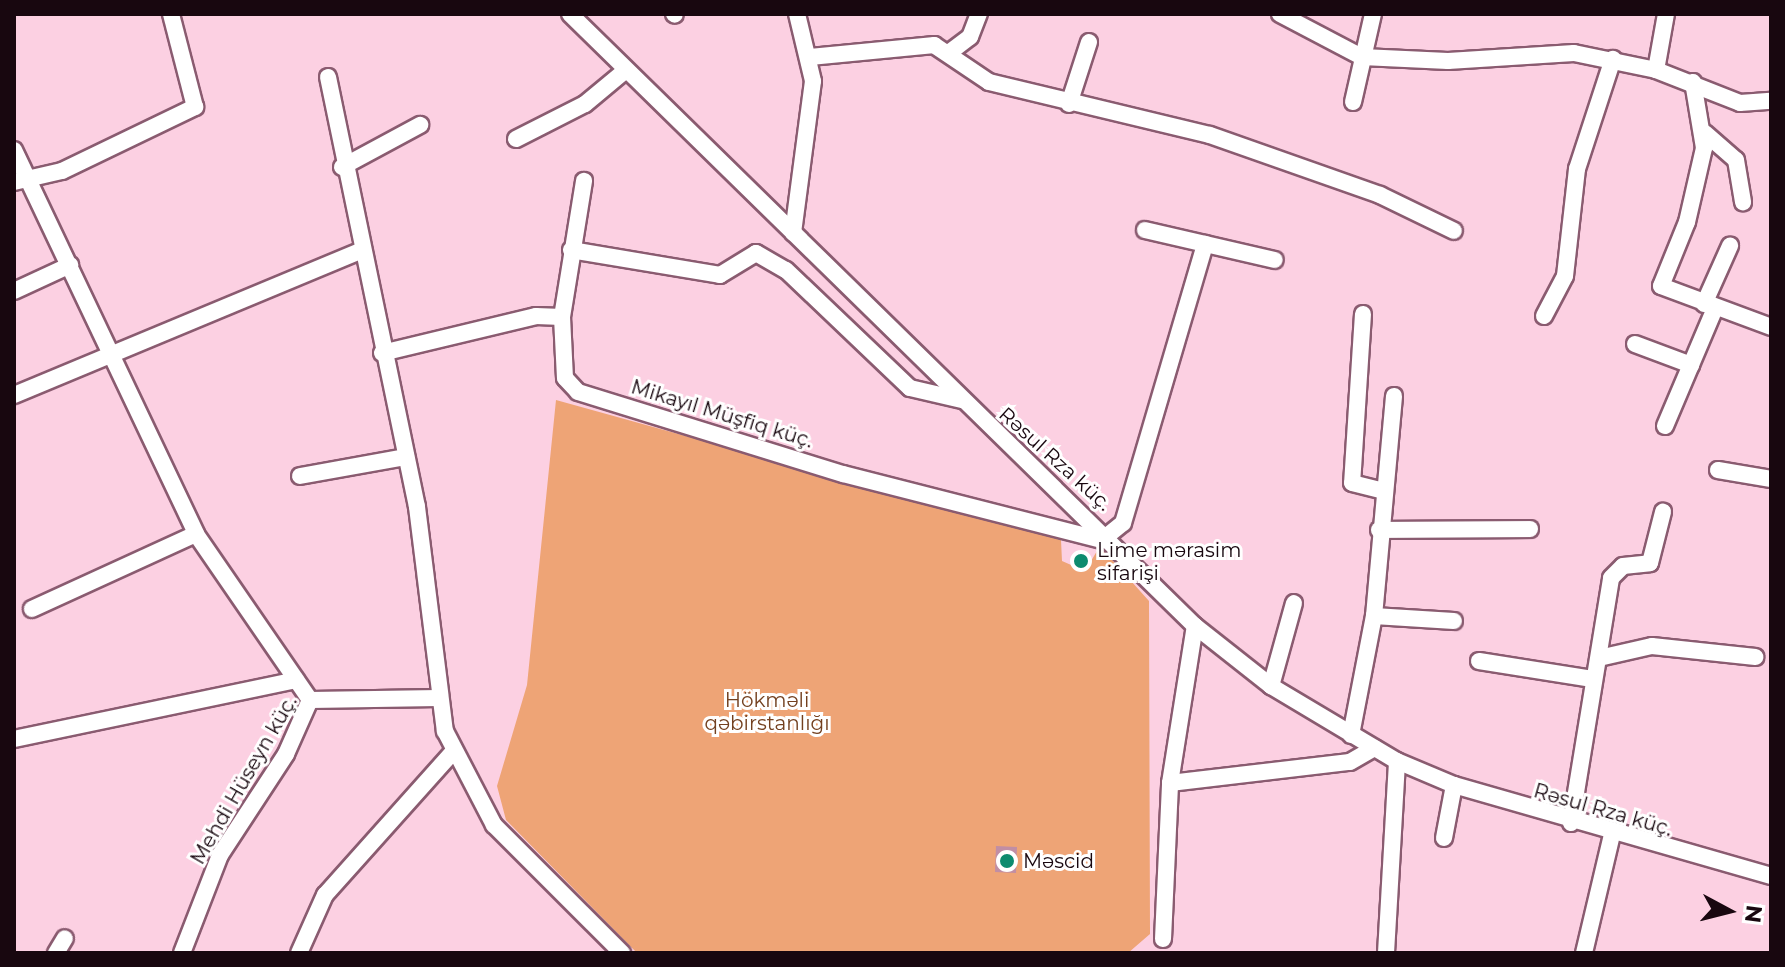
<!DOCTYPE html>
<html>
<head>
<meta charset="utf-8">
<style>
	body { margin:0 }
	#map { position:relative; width:1785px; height:967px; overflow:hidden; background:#fcd0e2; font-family:Montserrat,sans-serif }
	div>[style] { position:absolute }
	.green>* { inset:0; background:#eea476 }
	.building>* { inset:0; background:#c18ea4 }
	.roads { filter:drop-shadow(2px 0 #8a5b70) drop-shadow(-2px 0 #8a5b70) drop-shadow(0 2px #8a5b70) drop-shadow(0 -2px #8a5b70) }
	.minor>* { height:16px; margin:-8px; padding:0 8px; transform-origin:8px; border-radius:8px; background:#fff }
	.dots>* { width:22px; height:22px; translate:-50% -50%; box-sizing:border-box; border:4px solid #fff; border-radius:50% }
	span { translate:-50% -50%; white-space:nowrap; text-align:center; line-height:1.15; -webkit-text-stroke:6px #fff; paint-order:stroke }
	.street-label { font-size:20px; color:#18070f }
	.poi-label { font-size:20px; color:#18070f }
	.left { translate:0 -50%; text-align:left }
	.park-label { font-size:20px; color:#73401f }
	.frame { position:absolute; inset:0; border:16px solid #18070f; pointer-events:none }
	.north { position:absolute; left:1689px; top:871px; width:80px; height:80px; -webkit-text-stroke:6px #fff; paint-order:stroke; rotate:97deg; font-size:22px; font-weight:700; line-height:32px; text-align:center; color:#18070f }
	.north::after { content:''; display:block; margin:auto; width:28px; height:36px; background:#18070f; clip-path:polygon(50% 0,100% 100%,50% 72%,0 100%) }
</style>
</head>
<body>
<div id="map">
	<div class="green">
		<div style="clip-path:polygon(556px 400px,1061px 540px,1062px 561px,1085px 571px,1097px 551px,1105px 552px,1149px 601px,1150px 934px,1128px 953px,637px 953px,506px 820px,497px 786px,527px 685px)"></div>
	</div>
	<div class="building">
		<div style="clip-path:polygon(996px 846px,1017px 847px,1016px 873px,995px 872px)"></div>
	</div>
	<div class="roads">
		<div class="minor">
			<div style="left:570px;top:14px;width:875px;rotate:44.4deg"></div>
			<div style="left:1195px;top:626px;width:97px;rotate:38.3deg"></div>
			<div style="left:1271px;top:686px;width:147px;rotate:30.8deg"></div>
			<div style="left:1397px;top:761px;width:62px;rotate:22.8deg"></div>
			<div style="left:1454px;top:785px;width:330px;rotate:16deg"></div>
			<div style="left:674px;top:14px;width:1px;rotate:45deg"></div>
			<div style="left:1280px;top:14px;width:93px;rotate:27.7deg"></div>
			<div style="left:1362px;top:57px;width:86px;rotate:2.7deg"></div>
			<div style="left:1448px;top:61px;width:126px;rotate:-3.6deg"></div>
			<div style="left:1574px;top:53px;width:84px;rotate:11.7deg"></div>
			<div style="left:1656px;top:70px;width:90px;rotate:21.4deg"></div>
			<div style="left:1740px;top:103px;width:31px;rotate:-4deg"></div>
			<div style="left:950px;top:52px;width:25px;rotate:-37deg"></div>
			<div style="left:970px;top:37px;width:25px;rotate:-69deg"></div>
			<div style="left:810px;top:57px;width:125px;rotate:-5.5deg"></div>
			<div style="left:934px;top:45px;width:66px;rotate:33.9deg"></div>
			<div style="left:989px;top:82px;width:227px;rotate:13.5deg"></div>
			<div style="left:1210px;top:135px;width:180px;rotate:19.4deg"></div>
			<div style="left:1380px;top:195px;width:82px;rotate:25.9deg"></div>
			<div style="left:1656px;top:70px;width:57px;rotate:-79.9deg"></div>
			<div style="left:328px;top:77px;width:439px;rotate:78.3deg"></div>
			<div style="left:417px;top:507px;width:226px;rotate:82.9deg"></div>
			<div style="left:445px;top:731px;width:106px;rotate:62.5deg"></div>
			<div style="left:494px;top:825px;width:181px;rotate:45deg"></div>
			<div style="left:1693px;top:82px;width:67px;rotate:80.5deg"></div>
			<div style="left:1704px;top:148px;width:76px;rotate:102.9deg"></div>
			<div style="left:1687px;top:222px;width:69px;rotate:112.1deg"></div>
			<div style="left:1661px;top:286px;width:117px;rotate:20.4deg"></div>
			<div style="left:1353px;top:102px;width:90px;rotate:-77.2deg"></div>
			<div style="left:1069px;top:104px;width:65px;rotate:-72.1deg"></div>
			<div style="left:1705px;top:133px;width:41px;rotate:41.1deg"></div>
			<div style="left:1736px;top:160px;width:43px;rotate:80.5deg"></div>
			<div style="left:516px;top:139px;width:77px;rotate:-26.9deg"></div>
			<div style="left:585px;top:104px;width:53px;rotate:-39.7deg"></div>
			<div style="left:14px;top:150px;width:425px;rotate:64.6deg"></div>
			<div style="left:196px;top:534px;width:201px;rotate:55.5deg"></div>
			<div style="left:342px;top:167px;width:89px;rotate:-28.3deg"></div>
			<div style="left:14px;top:182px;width:49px;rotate:-12.9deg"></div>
			<div style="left:62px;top:171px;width:148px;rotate:-25.7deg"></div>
			<div style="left:195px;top:107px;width:96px;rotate:-104.5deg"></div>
			<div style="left:1145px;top:230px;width:133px;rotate:13deg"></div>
			<div style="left:793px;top:233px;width:153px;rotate:-82.5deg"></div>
			<div style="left:813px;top:81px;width:69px;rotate:-103.4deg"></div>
			<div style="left:571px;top:250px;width:151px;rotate:9.5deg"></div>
			<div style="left:720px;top:275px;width:42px;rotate:-31.4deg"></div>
			<div style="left:756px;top:253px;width:34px;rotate:30deg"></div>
			<div style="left:786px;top:270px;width:171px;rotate:43.6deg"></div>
			<div style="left:910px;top:388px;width:53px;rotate:13deg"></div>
			<div style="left:14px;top:291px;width:62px;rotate:-24.9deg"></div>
			<div style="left:1704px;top:304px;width:64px;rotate:-65.9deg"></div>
			<div style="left:1363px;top:314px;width:169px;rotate:93.7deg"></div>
			<div style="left:1352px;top:483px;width:32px;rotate:14deg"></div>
			<div style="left:1544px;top:316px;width:45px;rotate:-62.3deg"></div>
			<div style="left:1565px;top:276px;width:108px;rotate:-83.6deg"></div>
			<div style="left:1577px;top:169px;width:116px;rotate:-71.9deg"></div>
			<div style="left:562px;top:317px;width:138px;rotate:-80.8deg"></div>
			<div style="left:1635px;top:344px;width:60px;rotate:20.6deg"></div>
			<div style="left:382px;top:353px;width:158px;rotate:-13.5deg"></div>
			<div style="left:536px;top:316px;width:26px;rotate:2deg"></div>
			<div style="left:562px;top:317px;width:61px;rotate:87.2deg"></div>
			<div style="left:565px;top:378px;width:19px;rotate:47deg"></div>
			<div style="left:578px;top:392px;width:277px;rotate:17.2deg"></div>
			<div style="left:843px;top:474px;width:267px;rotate:14.3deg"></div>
			<div style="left:1102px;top:540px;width:27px;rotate:-39deg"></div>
			<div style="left:1123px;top:523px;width:291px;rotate:-73.6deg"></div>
			<div style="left:14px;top:395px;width:375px;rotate:-22.6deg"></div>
			<div style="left:1665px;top:426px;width:128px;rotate:-67deg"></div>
			<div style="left:1718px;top:470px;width:54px;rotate:9.6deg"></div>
			<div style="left:300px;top:476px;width:108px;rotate:-10.2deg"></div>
			<div style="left:1379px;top:530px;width:151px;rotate:-0.4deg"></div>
			<div style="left:32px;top:609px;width:180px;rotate:-24.6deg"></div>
			<div style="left:1374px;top:616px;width:80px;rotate:3.6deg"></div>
			<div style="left:1599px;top:658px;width:54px;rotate:-12.8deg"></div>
			<div style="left:1652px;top:646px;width:104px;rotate:6.1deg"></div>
			<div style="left:1479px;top:661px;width:115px;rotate:9deg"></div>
			<div style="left:1271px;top:686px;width:86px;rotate:-74.5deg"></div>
			<div style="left:1351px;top:735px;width:121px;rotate:-79.1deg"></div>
			<div style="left:1374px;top:616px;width:221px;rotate:-84.8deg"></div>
			<div style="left:14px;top:739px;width:288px;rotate:-11.8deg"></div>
			<div style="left:1170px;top:783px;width:181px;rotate:-6.7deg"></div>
			<div style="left:1350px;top:762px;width:28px;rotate:-30deg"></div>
			<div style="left:1571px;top:823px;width:248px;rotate:-80.7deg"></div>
			<div style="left:1611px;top:578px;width:17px;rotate:-45deg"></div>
			<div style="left:1623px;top:566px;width:27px;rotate:-6deg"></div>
			<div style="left:1650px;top:563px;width:53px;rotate:-75.7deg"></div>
			<div style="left:1444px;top:838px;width:54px;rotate:-79.3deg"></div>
			<div style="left:1163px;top:939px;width:156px;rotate:-87.4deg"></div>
			<div style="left:1170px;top:783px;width:159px;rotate:-81deg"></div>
			<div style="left:56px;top:953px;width:17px;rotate:-59deg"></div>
			<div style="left:182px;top:953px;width:105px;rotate:-68.8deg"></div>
			<div style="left:220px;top:855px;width:121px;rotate:-56.8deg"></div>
			<div style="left:286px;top:754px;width:59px;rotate:-66deg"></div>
			<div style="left:310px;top:700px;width:129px;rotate:-0.9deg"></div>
			<div style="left:299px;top:953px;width:64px;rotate:-65.9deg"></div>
			<div style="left:325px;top:895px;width:192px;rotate:-48.2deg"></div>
			<div style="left:1386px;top:953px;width:192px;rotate:-86.7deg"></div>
			<div style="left:1584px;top:953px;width:121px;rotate:-76.7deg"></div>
		</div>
	</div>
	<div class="dots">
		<div style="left:1081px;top:561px;background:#0d8b6f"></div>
		<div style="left:1007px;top:861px;background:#0d8b6f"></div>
	</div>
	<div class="street-label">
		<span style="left:722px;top:414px;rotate:17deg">Mikayıl Müşfiq küç.</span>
		<span style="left:1055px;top:459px;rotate:42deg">Rəsul Rza küç.</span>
		<span style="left:244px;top:780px;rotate:-60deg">Mehdi Hüseyn küç.</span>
		<span style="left:1603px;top:810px;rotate:16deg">Rəsul Rza küç.</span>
	</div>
	<div class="poi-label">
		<span class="left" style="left:1097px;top:562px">Lime mərasim<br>sifarişi</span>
		<span class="left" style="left:1023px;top:861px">Məscid</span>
	</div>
	<div class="park-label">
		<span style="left:767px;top:712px">Hökməli<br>qəbirstanlığı</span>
	</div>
	<div class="frame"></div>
	<div class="north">N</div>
</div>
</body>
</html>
